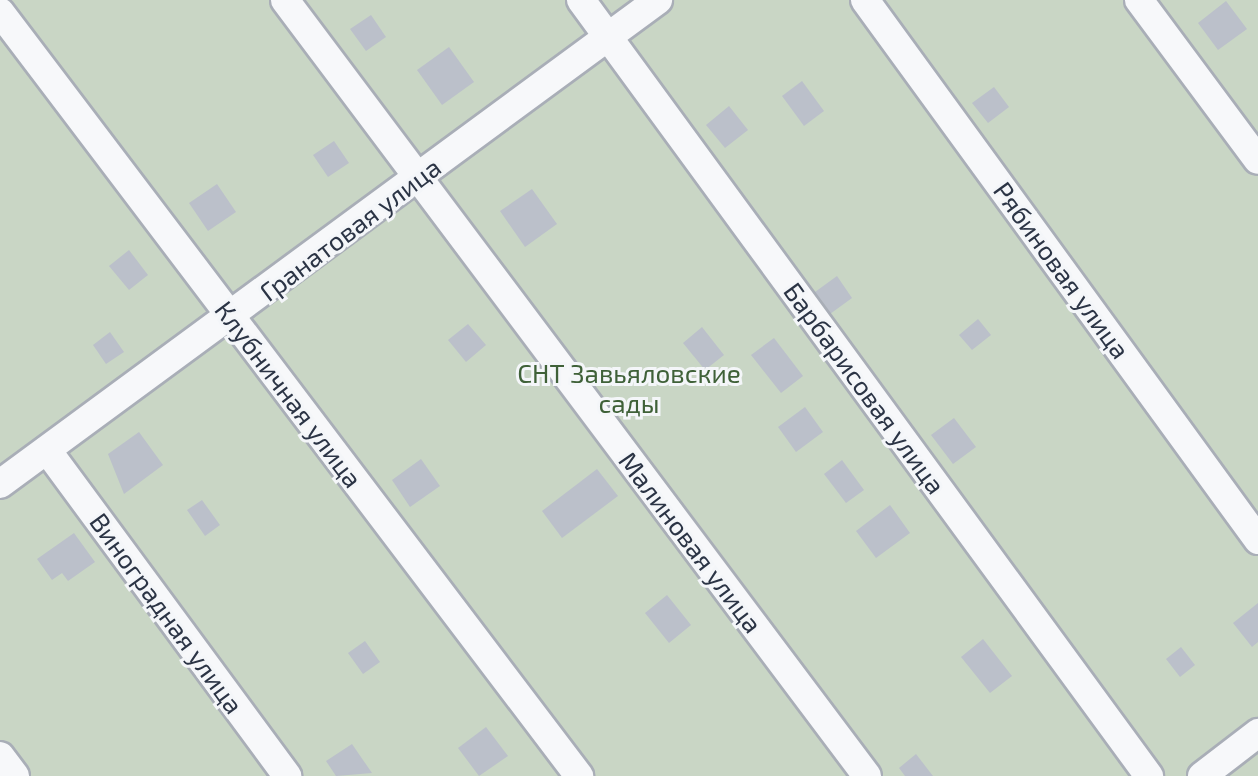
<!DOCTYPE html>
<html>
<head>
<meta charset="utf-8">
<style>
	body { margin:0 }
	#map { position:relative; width:1258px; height:776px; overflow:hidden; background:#e4e7ec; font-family:"Exo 2",sans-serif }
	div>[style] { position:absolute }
	.green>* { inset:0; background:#c9d6c5 }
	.building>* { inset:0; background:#bbc0ca }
	.roads { filter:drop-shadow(2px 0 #a9aeb7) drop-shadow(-2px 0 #a9aeb7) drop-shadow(0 2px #a9aeb7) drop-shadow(0 -2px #a9aeb7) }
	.minor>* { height:28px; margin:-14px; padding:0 14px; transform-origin:14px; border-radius:14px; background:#f7f8fa }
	span { translate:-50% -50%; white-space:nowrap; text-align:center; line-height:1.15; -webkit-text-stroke:6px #f4f6f9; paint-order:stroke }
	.street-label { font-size:26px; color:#2b3445 }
	.park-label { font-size:26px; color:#3f6138 }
</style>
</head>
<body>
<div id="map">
	<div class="green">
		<div style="clip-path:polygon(0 0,1258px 0,1258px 776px,0 776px)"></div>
	</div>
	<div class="building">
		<div style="clip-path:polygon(1226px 1px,1247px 29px,1218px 50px,1198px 23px)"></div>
		<div style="clip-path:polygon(371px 15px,386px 37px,366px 51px,350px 29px)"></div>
		<div style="clip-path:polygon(449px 47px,474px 82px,442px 105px,417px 70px)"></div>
		<div style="clip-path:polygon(802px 81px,824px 111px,804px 126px,782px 96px)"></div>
		<div style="clip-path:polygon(994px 87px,1009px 107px,988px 123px,972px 103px)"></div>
		<div style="clip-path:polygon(729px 106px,748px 130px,725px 148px,706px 125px)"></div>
		<div style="clip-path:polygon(334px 141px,349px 163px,328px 177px,313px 155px)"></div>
		<div style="clip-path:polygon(217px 184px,236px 212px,208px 231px,189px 203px)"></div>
		<div style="clip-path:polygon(532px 189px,557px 224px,525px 247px,500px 211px)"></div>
		<div style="clip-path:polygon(129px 250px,148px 275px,129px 290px,109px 266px)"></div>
		<div style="clip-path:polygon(837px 276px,852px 298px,830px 314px,815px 292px)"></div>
		<div style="clip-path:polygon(978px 319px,991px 335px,972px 350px,959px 335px)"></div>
		<div style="clip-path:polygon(468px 324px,486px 345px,466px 362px,448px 340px)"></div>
		<div style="clip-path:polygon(702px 327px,724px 355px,705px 370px,683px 343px)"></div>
		<div style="clip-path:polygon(110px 332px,124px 352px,106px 364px,93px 345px)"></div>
		<div style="clip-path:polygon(774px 338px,803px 376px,781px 393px,751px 355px)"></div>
		<div style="clip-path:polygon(805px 407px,823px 432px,796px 452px,778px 427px)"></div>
		<div style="clip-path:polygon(954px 418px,976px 447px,953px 464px,931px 435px)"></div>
		<div style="clip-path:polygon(139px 432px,163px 465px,124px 494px,108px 454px)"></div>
		<div style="clip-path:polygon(421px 459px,440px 486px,410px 507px,392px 480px)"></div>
		<div style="clip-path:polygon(842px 460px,864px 490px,846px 503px,824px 474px)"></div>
		<div style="clip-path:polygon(597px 469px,618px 496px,562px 538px,542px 511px)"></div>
		<div style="clip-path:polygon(202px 500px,220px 525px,205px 536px,187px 510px)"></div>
		<div style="clip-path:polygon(890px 505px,910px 533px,876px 558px,856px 531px)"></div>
		<div style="clip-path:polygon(74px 533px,95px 562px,68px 581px,62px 573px,52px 580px,37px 559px)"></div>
		<div style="clip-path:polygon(667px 595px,691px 625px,669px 643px,645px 613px)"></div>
		<div style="clip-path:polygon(1258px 603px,1258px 642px,1252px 647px,1233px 623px)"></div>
		<div style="clip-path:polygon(983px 639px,1012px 676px,990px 693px,961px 657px)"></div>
		<div style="clip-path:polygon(365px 641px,380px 662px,363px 674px,348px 653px)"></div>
		<div style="clip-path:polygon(1181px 647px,1195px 665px,1180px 677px,1166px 659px)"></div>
		<div style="clip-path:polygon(486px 727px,508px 756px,479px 776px,458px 748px)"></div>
		<div style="clip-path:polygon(352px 744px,372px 773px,336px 776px,326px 761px)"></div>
		<div style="clip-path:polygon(916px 754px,933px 776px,905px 776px,899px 768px)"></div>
	</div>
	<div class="roads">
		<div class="minor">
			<div style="left:285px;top:0;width:970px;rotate:53.13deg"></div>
			<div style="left:581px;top:0;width:962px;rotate:53.8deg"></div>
			<div style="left:865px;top:0;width:668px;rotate:53.95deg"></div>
			<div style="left:1139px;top:0;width:199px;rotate:53.4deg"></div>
			<div style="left:0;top:12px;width:959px;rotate:52.84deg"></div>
			<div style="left:47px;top:450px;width:405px;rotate:53.6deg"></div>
			<div style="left:0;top:484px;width:817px;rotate:-36.34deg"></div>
			<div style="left:0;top:756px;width:25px;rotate:53deg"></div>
			<div style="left:1202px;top:776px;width:71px;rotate:-37.5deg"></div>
		</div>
	</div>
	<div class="street-label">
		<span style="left:350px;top:229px;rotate:-37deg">Гранатовая улица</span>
		<span style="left:1062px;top:270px;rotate:54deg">Рябиновая улица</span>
		<span style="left:865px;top:388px;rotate:54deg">Барбарисовая улица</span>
		<span style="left:289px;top:394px;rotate:53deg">Клубничная улица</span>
		<span style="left:691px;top:542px;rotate:53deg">Малиновая улица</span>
		<span style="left:167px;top:613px;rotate:54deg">Виноградная улица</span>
	</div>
	<div class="park-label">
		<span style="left:629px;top:388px">СНТ Завьяловские<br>сады</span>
	</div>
</div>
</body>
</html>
